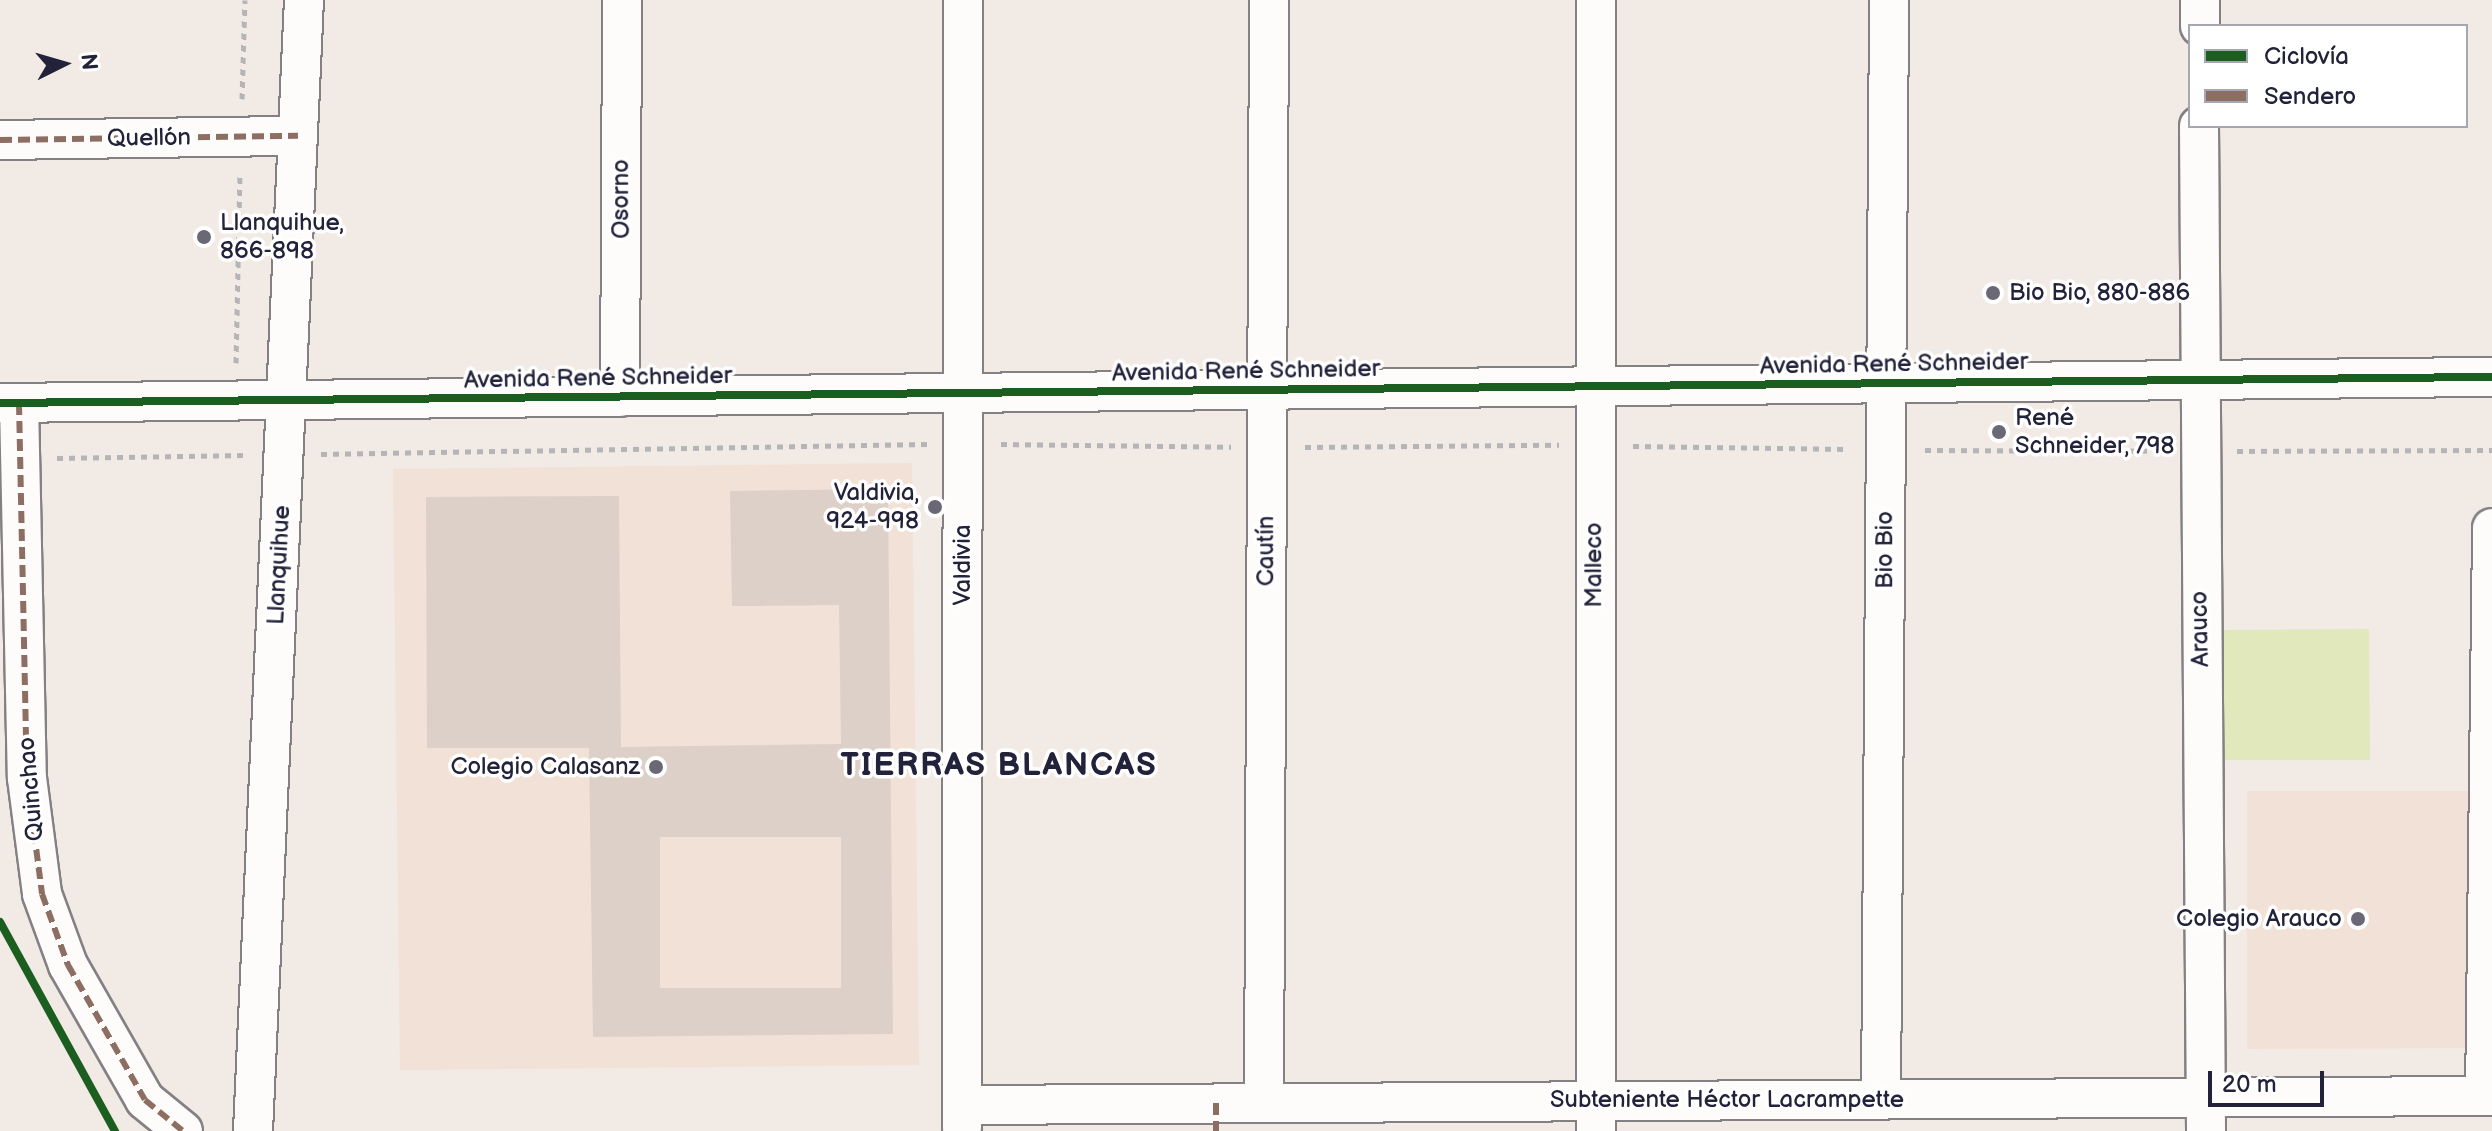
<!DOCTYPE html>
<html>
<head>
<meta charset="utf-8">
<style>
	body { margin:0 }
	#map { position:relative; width:2492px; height:1131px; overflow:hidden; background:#f2eae5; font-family:"Balsamiq Sans",sans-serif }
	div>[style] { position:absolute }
	.built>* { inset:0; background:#f2e1d6 }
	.green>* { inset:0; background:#e1e8bc }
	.building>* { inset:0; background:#ddd0c8 }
	.path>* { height:5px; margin-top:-2.5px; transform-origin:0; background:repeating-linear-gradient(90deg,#b5b4b6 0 6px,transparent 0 12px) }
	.roads { filter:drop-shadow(2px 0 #848083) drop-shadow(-2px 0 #848083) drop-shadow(0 2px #848083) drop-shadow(0 -2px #848083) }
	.minor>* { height:38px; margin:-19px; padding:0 19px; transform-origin:19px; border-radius:19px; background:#fdfcfb }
	.quiet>* { height:6px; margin-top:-3px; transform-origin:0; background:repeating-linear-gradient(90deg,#8d6e63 0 12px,transparent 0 18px) }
	.cycleway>* { height:8px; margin:-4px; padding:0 4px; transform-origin:4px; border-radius:4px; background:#1b5e20 }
	.dots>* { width:22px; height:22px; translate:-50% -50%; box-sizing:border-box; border:4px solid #fff; border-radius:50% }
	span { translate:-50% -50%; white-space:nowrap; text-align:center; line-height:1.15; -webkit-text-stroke:7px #fff; paint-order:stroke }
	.street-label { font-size:24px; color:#22223b }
	.poi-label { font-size:24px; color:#22223b }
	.left { translate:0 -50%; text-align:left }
	.right { translate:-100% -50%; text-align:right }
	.district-label { font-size:32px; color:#22223b; font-weight:700; letter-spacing:2px }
	.legend { position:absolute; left:2188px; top:24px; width:280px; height:104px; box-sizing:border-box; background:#fff; border:2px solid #a7a7b1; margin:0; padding:10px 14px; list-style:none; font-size:24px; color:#22223b }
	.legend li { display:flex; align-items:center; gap:16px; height:40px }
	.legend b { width:40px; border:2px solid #a7a7b1 }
	.north { position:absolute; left:24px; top:24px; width:80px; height:80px; -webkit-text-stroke:6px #fff; paint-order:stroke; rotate:85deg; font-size:22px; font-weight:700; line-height:32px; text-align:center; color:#22223b }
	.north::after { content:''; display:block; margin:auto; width:28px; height:36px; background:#22223b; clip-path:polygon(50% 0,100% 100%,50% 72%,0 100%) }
	.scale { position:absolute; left:2208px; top:1071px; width:116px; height:36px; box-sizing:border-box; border:4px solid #22223b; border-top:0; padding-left:10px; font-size:24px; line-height:28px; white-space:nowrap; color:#22223b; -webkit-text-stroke:6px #fff; paint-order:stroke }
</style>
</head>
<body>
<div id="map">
	<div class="built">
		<div style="clip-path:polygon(912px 463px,919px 1065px,400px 1070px,393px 469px)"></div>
		<div style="clip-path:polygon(2247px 791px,2469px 791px,2469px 1048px,2247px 1049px)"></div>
	</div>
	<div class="green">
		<div style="clip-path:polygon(2369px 629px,2370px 760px,2224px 760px,2224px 630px)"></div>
	</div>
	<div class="building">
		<div style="clip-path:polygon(evenodd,888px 489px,893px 1034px,593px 1037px,589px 748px,427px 748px,426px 497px,619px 496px,621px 747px,841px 744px,839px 605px,732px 606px,730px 491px,888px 489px,660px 837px,841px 837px,841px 988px,660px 988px,660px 837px)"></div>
	</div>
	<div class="path">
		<div style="left:242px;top:99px;width:99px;rotate:-88.3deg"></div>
		<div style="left:236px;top:363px;width:190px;rotate:-88.8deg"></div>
		<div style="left:1001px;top:444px;width:230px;rotate:0.7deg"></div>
		<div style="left:1633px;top:446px;width:214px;rotate:0.8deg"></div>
		<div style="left:1305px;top:447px;width:254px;rotate:-0.5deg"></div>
		<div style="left:1925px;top:450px;width:238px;rotate:0.2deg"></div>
		<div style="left:2237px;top:451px;width:255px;rotate:-0.2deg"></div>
		<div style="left:321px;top:454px;width:606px;rotate:-0.95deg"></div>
		<div style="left:57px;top:458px;width:190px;rotate:-0.9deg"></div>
	</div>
	<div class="roads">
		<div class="minor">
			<div style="left:1596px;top:0;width:1131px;rotate:90deg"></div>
			<div style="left:2200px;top:26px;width:26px;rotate:-90deg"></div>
			<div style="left:2199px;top:126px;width:1005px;rotate:89.6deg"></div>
			<div style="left:0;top:140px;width:298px;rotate:-0.8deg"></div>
			<div style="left:620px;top:397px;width:397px;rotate:-89.7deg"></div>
			<div style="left:0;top:403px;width:2492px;rotate:-0.6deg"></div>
			<div style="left:19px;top:403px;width:375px;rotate:88.8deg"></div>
			<div style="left:27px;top:778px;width:117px;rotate:82.6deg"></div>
			<div style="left:42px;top:894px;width:76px;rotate:69.9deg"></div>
			<div style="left:68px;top:965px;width:155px;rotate:60.3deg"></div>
			<div style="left:145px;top:1100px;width:49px;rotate:39.2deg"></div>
			<div style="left:2485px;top:1096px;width:568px;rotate:-89.29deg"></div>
			<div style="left:1881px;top:1100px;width:1100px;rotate:-89.58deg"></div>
			<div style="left:1264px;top:1103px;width:1103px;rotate:-89.74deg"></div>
			<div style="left:962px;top:1105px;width:1530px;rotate:-0.34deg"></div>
			<div style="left:962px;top:1128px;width:1128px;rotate:-89.95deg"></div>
			<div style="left:253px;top:1131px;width:1132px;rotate:-87.42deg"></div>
		</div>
	</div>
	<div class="quiet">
		<div style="left:0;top:140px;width:298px;rotate:-0.8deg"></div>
		<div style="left:19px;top:403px;width:375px;rotate:88.8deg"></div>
		<div style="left:27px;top:778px;width:117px;rotate:82.6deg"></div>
		<div style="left:42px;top:894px;width:76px;rotate:69.9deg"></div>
		<div style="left:68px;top:965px;width:155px;rotate:60.3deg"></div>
		<div style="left:145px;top:1100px;width:49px;rotate:39.2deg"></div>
		<div style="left:1216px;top:1103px;width:28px;rotate:90deg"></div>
	</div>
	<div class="cycleway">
		<div style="left:0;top:403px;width:2492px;rotate:-0.6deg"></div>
		<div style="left:0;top:922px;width:239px;rotate:61.2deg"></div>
	</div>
	<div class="dots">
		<div style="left:204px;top:237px;background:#6b6876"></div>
		<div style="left:1993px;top:293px;background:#6b6876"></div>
		<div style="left:1999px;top:432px;background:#6b6876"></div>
		<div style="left:935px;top:507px;background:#6b6876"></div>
		<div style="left:656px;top:767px;background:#6b6876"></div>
		<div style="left:2358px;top:919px;background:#6b6876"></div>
	</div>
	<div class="street-label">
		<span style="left:149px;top:138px;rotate:-1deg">Quellón</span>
		<span style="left:621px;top:199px;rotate:-90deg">Osorno</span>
		<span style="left:1894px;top:364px;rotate:-1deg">Avenida René Schneider</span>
		<span style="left:1246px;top:371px;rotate:-1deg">Avenida René Schneider</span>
		<span style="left:598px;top:378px;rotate:-1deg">Avenida René Schneider</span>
		<span style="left:1885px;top:550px;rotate:-90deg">Bio Bio</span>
		<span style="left:1266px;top:551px;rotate:-90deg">Cautín</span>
		<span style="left:279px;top:565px;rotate:-87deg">Llanquihue</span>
		<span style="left:963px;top:565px;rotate:-90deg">Valdivia</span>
		<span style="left:1594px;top:565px;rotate:-90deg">Malleco</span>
		<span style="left:2200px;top:629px;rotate:-91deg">Arauco</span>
		<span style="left:31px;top:789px;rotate:-95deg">Quinchao</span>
		<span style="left:1727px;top:1100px">Subteniente Héctor Lacrampette</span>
	</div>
	<div class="poi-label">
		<span class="left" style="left:220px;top:237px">Llanquihue,<br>866-898</span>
		<span class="left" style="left:2009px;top:293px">Bio Bio, 880-886</span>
		<span class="left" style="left:2015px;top:432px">René<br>Schneider, 798</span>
		<span class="right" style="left:919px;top:507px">Valdivia,<br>924-998</span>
		<span class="right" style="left:640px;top:767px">Colegio Calasanz</span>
		<span class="right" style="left:2342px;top:919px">Colegio Arauco</span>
	</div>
	<div class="district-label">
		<span style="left:999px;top:766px">TIERRAS BLANCAS</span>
	</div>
	<ul class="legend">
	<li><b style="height:10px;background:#1b5e20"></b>Ciclovía</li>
	<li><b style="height:10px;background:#8d6e63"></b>Sendero</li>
	</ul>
	<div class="north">N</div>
	<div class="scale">20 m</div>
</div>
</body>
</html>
